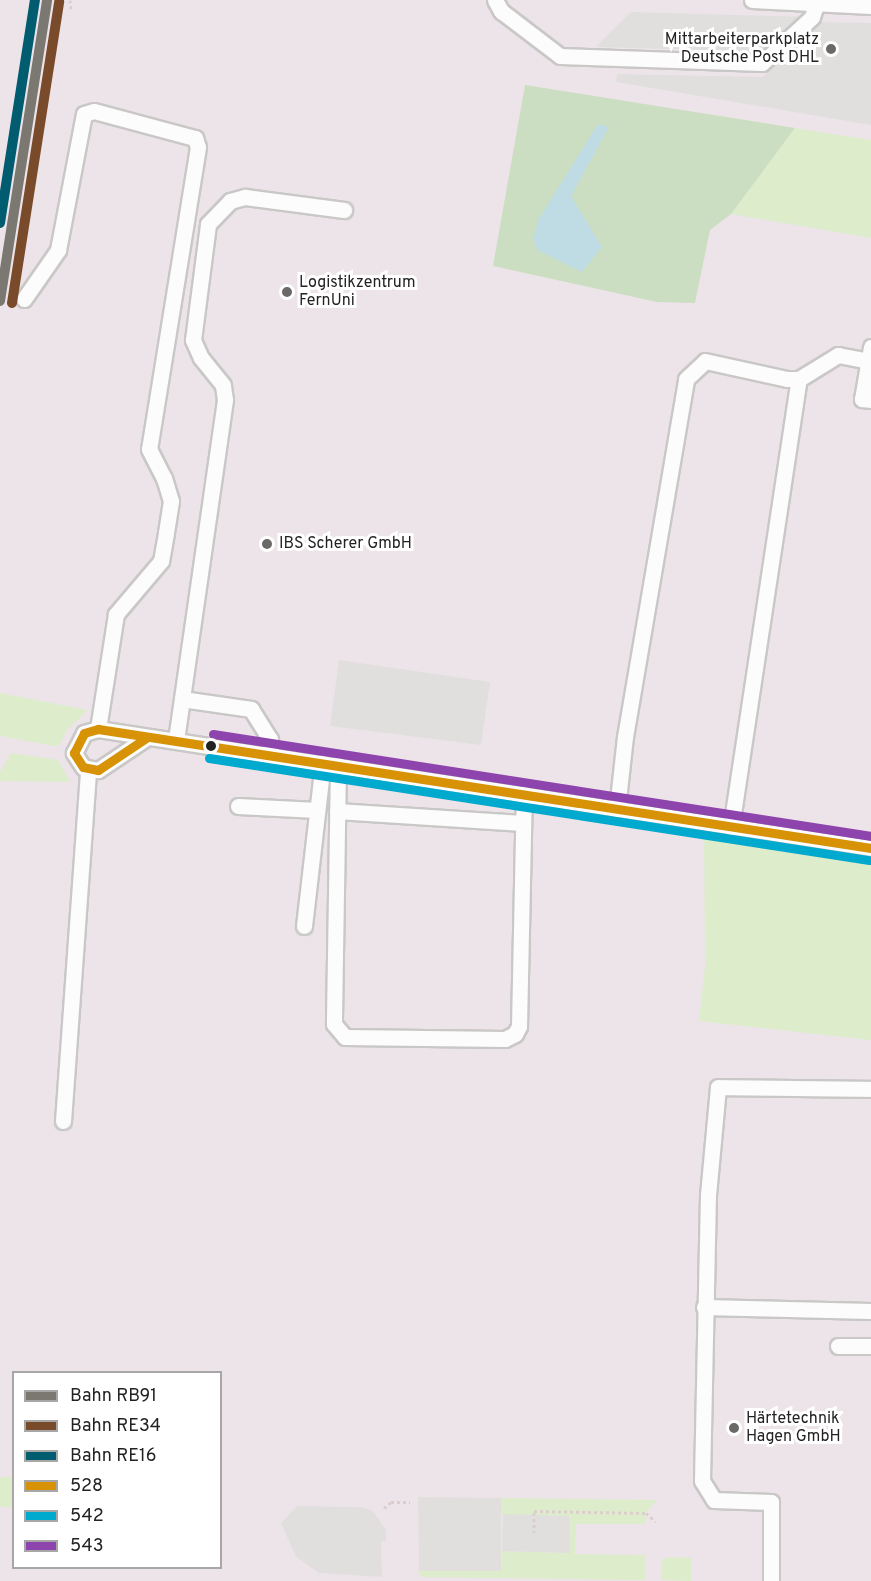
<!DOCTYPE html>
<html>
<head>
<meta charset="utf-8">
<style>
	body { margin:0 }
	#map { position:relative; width:871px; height:1581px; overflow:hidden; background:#f0eeeb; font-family:Overpass,sans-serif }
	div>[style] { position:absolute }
	.industrial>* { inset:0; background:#ede4e9 }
	.grass>* { inset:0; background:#ddeccb }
	.forest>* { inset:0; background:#cbdec1 }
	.parking>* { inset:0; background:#e0dfde }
	.water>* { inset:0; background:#bfdbe3 }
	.path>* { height:3px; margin-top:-1.5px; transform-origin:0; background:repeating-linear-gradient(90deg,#dccecd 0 3px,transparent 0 6px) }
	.roads { filter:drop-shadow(2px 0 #c9c8c7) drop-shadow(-2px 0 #c9c8c7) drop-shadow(0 2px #c9c8c7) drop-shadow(0 -2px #c9c8c7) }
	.minor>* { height:15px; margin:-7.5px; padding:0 7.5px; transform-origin:7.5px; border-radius:7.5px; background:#fdfcfc }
	.bus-1>* { height:9px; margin:-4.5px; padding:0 4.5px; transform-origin:4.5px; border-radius:4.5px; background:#d79205 }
	.bus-2>* { height:9px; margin:-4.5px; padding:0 4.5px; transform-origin:4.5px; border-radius:4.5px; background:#00a9ce }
	.bus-3>* { height:9px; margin:-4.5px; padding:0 4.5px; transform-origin:4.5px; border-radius:4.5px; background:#8e44ad }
	.rail-1>* { height:10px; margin:-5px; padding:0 5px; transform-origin:5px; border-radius:5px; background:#7b7872 }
	.rail-2>* { height:10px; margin:-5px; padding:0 5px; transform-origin:5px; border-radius:5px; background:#7a4b2a }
	.rail-3>* { height:10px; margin:-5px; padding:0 5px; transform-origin:5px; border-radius:5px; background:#005c6e }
	.dots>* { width:16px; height:16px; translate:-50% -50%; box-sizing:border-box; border:3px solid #fff; border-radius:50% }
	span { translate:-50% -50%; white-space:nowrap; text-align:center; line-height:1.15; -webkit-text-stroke:6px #fff; paint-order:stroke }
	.poi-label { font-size:16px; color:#222 }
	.right { translate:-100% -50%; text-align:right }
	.left { translate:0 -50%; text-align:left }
	.legend { position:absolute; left:12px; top:1371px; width:210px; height:198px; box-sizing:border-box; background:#fff; border:2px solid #a7a7a7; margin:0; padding:8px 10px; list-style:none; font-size:18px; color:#222 }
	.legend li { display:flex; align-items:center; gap:12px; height:30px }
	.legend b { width:30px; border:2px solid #a7a7a7 }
</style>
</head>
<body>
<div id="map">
	<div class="industrial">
		<div style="clip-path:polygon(evenodd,0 0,871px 0,871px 1581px,0 1581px,0 0,14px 1372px,220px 1372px,220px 1568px,14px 1568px,14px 1372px)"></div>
	</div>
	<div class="grass">
		<div style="clip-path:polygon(795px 128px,871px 140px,871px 238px,731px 214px)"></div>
		<div style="clip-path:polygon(0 693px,88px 710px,68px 729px,59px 745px,54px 746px,0 736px)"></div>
		<div style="clip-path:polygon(11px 753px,58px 760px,70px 782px,0 781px,0 772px)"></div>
		<div style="clip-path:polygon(704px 836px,871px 864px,871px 1040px,699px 1021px,705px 966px)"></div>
		<div style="clip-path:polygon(0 1477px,13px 1477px,13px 1507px,0 1507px)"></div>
		<div style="clip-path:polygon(501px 1498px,657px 1500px,647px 1511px,645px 1524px,576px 1524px,575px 1554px,645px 1555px,645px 1580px,421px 1577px,418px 1571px,501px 1571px,502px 1551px,569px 1553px,569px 1516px,501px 1515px)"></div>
		<div style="clip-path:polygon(667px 1557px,691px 1558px,691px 1581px,661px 1580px,662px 1561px)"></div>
	</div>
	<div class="forest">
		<div style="clip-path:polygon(525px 85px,795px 128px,731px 214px,710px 230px,695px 303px,657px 302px,493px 266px)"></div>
	</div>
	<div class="parking">
		<div style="clip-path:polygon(631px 12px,808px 17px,773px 52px,596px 47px)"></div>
		<div style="clip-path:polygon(819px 22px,871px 23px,871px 125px,616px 82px,617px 74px,763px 77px)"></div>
		<div style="clip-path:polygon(339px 660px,490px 682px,481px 745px,330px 726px)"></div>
		<div style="clip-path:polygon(418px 1497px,501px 1498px,501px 1571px,419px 1571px)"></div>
		<div style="clip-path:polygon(297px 1506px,362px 1507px,373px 1511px,386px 1530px,386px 1541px,381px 1542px,382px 1577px,319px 1573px,296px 1557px,281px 1523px)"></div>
		<div style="clip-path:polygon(503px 1514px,569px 1516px,570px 1553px,502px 1551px)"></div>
	</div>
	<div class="water">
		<div style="clip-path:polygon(598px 124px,609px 127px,571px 196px,602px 247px,582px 272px,537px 250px,533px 239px,538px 220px)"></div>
	</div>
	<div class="path">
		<div style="left:70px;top:0;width:10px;rotate:84deg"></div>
		<div style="left:384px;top:1508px;width:9px;rotate:-41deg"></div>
		<div style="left:391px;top:1502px;width:19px"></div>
		<div style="left:534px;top:1533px;width:22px;rotate:-90deg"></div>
		<div style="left:534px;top:1511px;width:112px;rotate:1deg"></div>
		<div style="left:646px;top:1513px;width:13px;rotate:42deg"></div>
	</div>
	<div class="roads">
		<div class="minor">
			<div style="left:495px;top:0;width:13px;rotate:61deg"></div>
			<div style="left:501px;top:11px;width:74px;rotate:37.3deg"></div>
			<div style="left:560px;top:56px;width:202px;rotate:2deg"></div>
			<div style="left:762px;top:63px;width:68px;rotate:-42.6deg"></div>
			<div style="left:812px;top:17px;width:13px;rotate:-72deg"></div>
			<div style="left:752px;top:0;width:119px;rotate:2.9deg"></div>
			<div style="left:24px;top:299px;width:60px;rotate:-55.2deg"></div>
			<div style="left:58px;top:250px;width:138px;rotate:-79.2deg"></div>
			<div style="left:84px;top:114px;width:10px;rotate:-17deg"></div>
			<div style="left:94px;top:111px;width:105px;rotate:15deg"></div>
			<div style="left:195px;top:138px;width:9px;rotate:72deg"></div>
			<div style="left:198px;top:147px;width:306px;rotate:99.2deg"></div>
			<div style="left:149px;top:449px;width:33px;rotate:63deg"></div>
			<div style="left:164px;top:478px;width:24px;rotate:73deg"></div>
			<div style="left:171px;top:501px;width:32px;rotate:99deg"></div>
			<div style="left:166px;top:533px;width:28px;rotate:100deg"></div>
			<div style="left:161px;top:561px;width:70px;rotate:130.3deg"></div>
			<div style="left:116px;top:614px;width:116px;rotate:98.9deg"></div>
			<div style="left:871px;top:347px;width:53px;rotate:99.8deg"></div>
			<div style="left:862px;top:399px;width:9px;rotate:6deg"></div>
			<div style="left:182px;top:699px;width:70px;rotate:8.2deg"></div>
			<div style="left:251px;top:709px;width:36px;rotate:58deg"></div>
			<div style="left:270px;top:739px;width:16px;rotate:86deg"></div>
			<div style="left:146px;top:738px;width:58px;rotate:146.3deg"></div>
			<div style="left:98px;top:770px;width:15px;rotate:-169deg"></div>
			<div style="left:83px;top:767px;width:17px;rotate:-123deg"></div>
			<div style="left:74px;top:753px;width:22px;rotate:-63deg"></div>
			<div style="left:84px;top:733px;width:15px;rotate:-16deg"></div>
			<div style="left:98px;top:729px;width:782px;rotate:8.75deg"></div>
			<div style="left:176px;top:740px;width:344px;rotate:-81.8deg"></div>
			<div style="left:225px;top:400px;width:15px;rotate:-98deg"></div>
			<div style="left:223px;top:385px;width:35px;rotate:-129deg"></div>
			<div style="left:201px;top:358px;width:20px;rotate:-114deg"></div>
			<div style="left:193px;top:340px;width:117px;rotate:-82.6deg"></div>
			<div style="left:208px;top:224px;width:32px;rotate:-46deg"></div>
			<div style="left:230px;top:201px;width:16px;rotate:-15deg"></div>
			<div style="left:245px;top:197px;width:100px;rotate:7.5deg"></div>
			<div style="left:338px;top:765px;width:259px;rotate:90.9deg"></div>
			<div style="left:334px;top:1024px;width:17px;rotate:50deg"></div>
			<div style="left:345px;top:1037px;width:160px;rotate:0.7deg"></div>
			<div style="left:505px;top:1039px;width:11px;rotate:-27deg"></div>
			<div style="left:515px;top:1034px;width:9px;rotate:-63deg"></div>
			<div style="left:519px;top:1026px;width:232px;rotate:-88.8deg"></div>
			<div style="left:238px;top:806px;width:79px;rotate:2.9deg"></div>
			<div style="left:617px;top:809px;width:72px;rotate:-83.7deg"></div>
			<div style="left:625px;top:737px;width:363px;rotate:-80.3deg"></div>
			<div style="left:686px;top:379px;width:26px;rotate:-43deg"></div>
			<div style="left:705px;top:361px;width:84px;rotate:12.4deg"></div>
			<div style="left:787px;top:379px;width:12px"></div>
			<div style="left:799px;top:379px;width:46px;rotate:-31.6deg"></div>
			<div style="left:838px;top:355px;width:31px;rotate:11deg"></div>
			<div style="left:337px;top:811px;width:186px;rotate:3.7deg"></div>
			<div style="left:731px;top:827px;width:453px;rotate:-81.4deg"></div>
			<div style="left:304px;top:926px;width:164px;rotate:-83.4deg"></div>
			<div style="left:63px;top:1121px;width:353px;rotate:-85.9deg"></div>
			<div style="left:704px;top:1307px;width:167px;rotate:1.4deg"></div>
			<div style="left:838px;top:1346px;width:33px"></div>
			<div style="left:771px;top:1581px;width:79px;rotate:-90deg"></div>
			<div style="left:771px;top:1502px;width:57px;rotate:-178deg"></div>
			<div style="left:714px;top:1500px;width:22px;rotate:-122deg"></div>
			<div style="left:702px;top:1481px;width:286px;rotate:-88.8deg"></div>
			<div style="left:708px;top:1195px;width:108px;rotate:-84.7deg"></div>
			<div style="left:718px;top:1087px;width:153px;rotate:0.7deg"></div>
		</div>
	</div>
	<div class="bus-1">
		<div style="left:146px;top:738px;width:58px;rotate:146.3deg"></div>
		<div style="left:98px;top:770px;width:15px;rotate:-169deg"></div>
		<div style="left:83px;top:767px;width:17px;rotate:-123deg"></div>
		<div style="left:74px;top:753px;width:22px;rotate:-63deg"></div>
		<div style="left:84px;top:733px;width:15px;rotate:-16deg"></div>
		<div style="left:98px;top:729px;width:782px;rotate:8.75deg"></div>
	</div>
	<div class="bus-2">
		<div style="left:209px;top:758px;width:668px;rotate:8.79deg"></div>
	</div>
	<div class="bus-3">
		<div style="left:213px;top:734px;width:666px;rotate:8.81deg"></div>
	</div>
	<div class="rail-1">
		<div style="left:0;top:301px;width:305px;rotate:-81.1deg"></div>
	</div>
	<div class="rail-2">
		<div style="left:12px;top:303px;width:305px;rotate:-81.1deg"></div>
	</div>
	<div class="rail-3">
		<div style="left:0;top:223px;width:226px;rotate:-81.1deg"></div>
	</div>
	<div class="dots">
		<div style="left:831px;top:49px;background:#6a6968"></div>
		<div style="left:287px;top:292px;background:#6a6968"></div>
		<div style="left:267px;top:544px;background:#6a6968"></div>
		<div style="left:211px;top:746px;background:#222"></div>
		<div style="left:734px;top:1428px;background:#6a6968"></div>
	</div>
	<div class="poi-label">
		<span class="right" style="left:819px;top:49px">Mittarbeiterparkplatz<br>Deutsche Post DHL</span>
		<span class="left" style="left:299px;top:292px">Logistikzentrum<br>FernUni</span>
		<span class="left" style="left:279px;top:544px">IBS Scherer GmbH</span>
		<span class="left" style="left:746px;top:1428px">Härtetechnik<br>Hagen GmbH</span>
	</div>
	<ul class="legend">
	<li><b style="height:8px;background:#7b7872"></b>Bahn RB91</li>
	<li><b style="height:8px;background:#7a4b2a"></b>Bahn RE34</li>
	<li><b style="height:8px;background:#005c6e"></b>Bahn RE16</li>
	<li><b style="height:8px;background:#d79205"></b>528</li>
	<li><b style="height:8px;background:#00a9ce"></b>542</li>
	<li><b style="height:8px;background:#8e44ad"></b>543</li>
	</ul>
</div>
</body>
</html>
